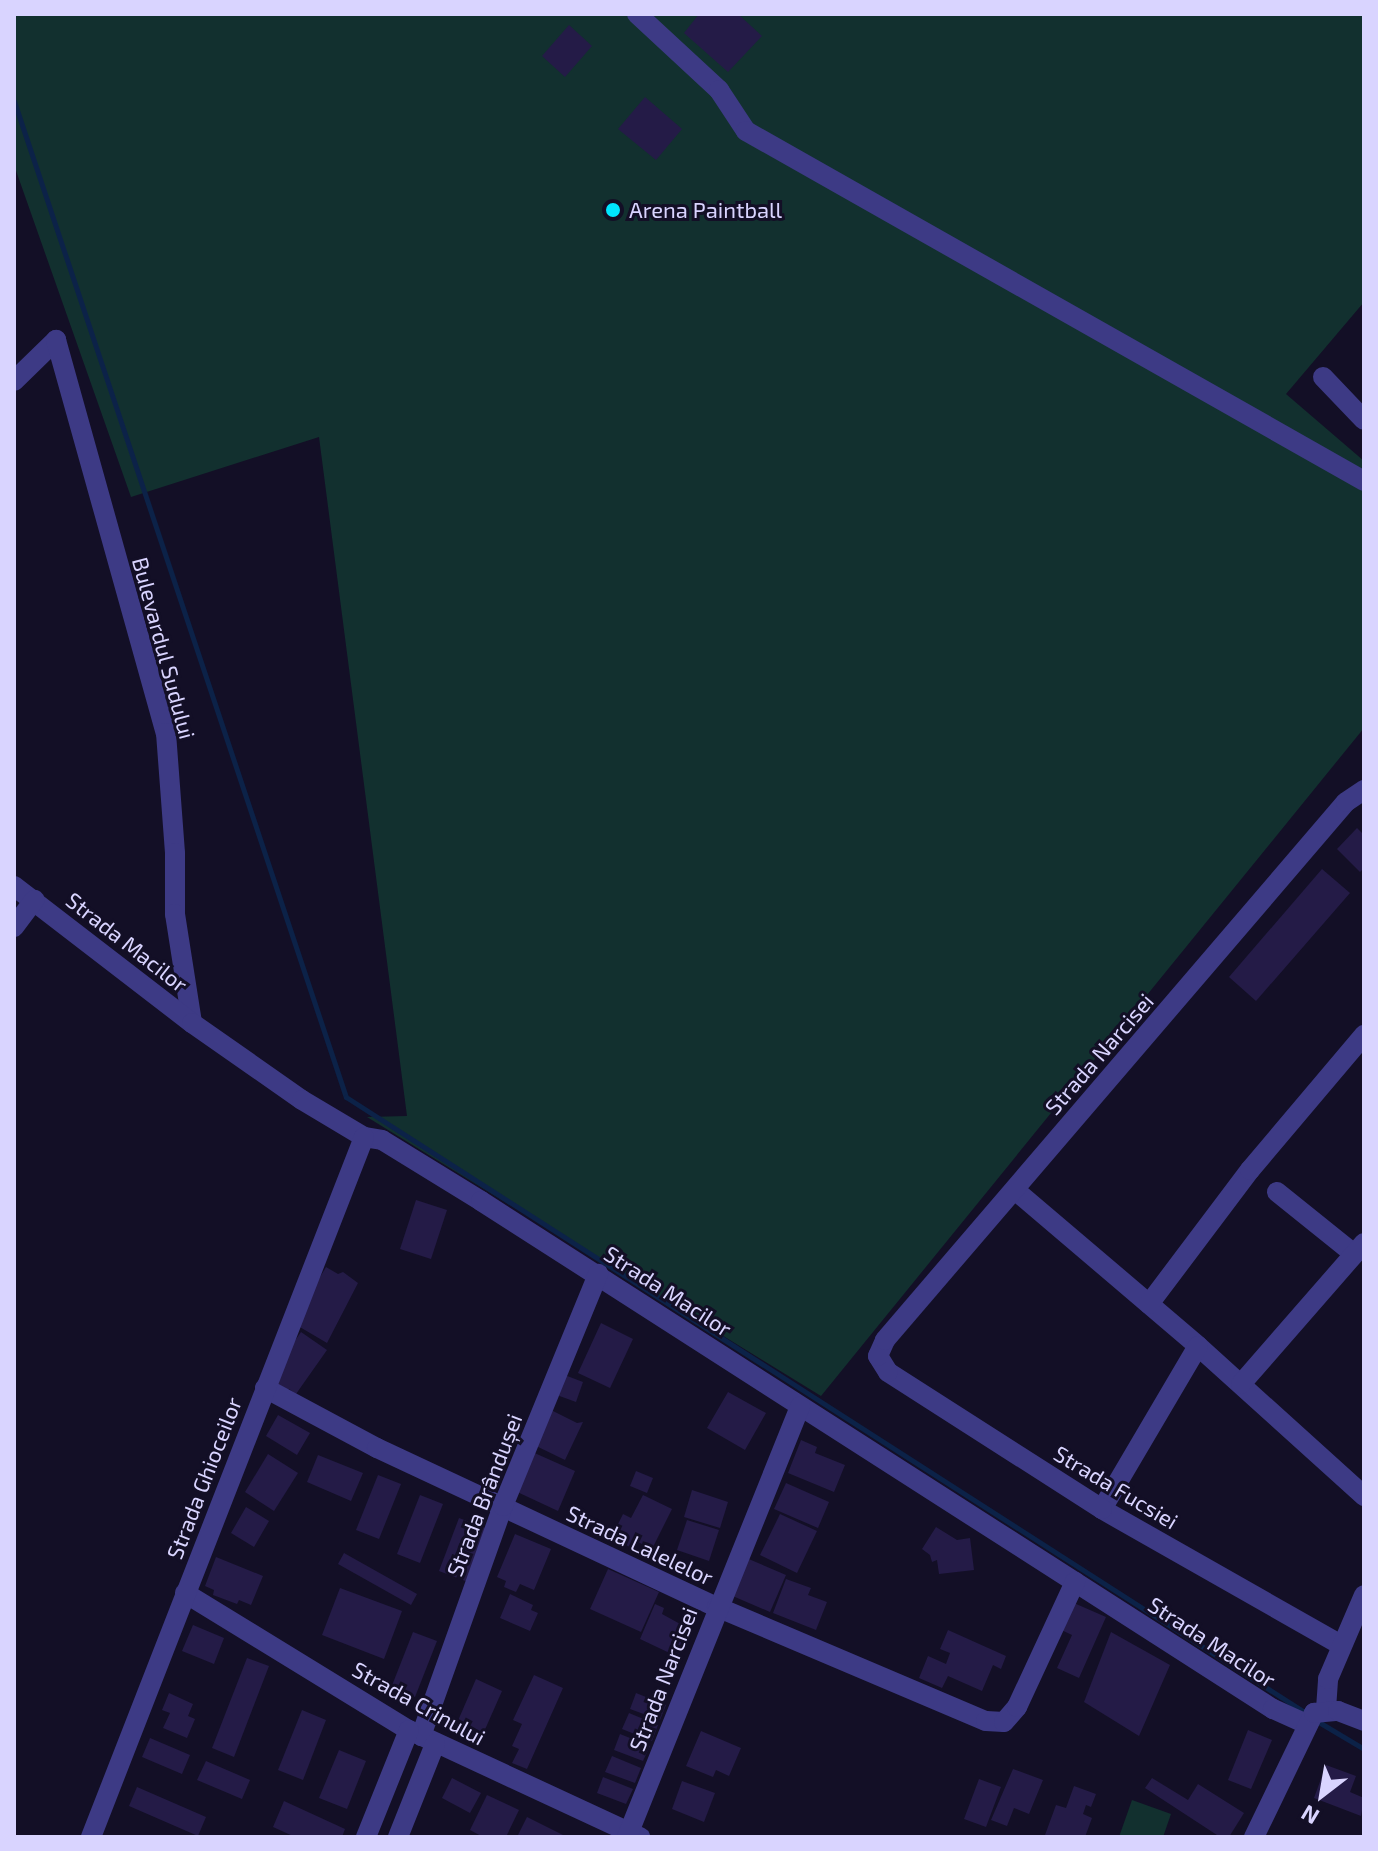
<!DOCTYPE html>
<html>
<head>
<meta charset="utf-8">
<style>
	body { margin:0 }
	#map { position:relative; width:1378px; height:1851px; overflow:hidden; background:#130f26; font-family:"Exo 2",sans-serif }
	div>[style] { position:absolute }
	.green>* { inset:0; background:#12302f }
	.stream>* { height:5px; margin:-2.5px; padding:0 2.5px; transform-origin:2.5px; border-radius:2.5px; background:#0c2248 }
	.building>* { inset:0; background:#241b47 }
	.minor>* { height:20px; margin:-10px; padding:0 10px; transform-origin:10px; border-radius:10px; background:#3d3a85 }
	.dots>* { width:22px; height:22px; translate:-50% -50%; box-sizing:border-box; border:4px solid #130f26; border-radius:50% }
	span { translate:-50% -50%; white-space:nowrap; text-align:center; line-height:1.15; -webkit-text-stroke:6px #130f26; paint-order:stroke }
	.poi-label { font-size:22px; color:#d9d4ff }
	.left { translate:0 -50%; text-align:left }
	.street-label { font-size:22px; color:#d9d4ff }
	.frame { position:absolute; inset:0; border:16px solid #d9d4ff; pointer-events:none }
	.north { position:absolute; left:1282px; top:1755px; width:80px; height:80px; -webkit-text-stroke:6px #130f26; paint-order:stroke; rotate:211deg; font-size:22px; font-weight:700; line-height:32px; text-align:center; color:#d9d4ff }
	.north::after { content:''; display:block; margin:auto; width:28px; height:36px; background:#d9d4ff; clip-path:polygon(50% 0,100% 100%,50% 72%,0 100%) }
</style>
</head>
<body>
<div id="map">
	<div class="green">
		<div style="clip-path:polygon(14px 14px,1364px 14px,1364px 302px,1286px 394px,1364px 461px,1364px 728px,821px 1396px,367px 1117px,407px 1116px,319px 437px,131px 497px,14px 165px)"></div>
		<div style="clip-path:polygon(1132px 1800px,1171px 1814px,1163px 1837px,1119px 1837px)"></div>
	</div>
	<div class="stream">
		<div style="left:14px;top:101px;width:1050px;rotate:71.57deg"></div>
		<div style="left:346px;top:1097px;width:1144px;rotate:32.69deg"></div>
		<div style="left:1317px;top:1721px;width:55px;rotate:30.8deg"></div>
	</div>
	<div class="building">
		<div style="clip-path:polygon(699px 14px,738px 14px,762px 36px,728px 72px,684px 33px)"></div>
		<div style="clip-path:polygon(569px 25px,592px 46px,565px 77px,542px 56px)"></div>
		<div style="clip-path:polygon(645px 97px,682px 129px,656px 160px,618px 129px)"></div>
		<div style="clip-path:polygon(1357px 828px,1364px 835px,1364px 868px,1360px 872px,1337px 849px)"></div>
		<div style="clip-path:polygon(1322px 869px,1350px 893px,1256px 1001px,1229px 977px)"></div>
		<div style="clip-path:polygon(416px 1200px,447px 1210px,431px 1259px,400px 1249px)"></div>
		<div style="clip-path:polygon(326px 1267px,338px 1274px,343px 1272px,358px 1283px,327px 1343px,293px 1323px)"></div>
		<div style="clip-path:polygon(601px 1323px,633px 1339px,610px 1388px,578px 1373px)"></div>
		<div style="clip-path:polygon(301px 1332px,327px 1350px,296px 1394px,289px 1389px,286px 1394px,270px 1377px)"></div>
		<div style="clip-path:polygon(562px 1374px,583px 1382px,576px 1402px,554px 1394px)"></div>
		<div style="clip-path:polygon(728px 1392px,766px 1413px,745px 1450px,707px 1428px)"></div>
		<div style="clip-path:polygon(549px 1409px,577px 1423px,583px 1422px,565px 1460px,532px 1444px)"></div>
		<div style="clip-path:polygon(278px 1415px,310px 1433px,297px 1455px,266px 1436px)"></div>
		<div style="clip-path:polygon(801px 1440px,817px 1447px,815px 1453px,845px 1465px,834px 1492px,788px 1473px)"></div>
		<div style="clip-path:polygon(530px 1451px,575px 1471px,558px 1511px,513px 1490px)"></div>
		<div style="clip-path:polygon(268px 1454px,298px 1473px,274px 1511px,245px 1492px)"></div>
		<div style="clip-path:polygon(318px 1455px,363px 1473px,351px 1501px,307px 1482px)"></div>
		<div style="clip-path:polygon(636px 1471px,653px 1478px,647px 1493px,630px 1486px)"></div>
		<div style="clip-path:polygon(378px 1475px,401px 1484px,379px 1539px,356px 1530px)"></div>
		<div style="clip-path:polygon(786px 1483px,829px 1502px,818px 1528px,774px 1509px)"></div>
		<div style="clip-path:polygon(692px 1490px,728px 1502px,720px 1528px,684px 1517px)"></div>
		<div style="clip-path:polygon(420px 1495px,443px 1504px,420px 1563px,397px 1554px)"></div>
		<div style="clip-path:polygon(643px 1495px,672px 1509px,652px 1549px,636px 1541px,632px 1548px,611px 1538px,623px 1514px,631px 1518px)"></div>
		<div style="clip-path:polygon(246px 1507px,269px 1521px,254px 1547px,231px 1533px)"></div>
		<div style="clip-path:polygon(780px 1514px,817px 1531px,797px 1573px,760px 1555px)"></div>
		<div style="clip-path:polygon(459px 1518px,488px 1529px,468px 1582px,439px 1571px)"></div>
		<div style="clip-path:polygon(687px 1520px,719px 1530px,709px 1561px,677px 1550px)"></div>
		<div style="clip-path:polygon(936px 1527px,957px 1540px,970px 1538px,974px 1570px,939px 1574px,937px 1560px,932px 1562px,930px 1555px,922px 1549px)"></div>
		<div style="clip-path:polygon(515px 1534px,551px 1549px,534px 1590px,520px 1584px,516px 1592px,504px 1587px,506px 1581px,497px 1577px)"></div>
		<div style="clip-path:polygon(344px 1553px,417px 1594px,411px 1605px,338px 1564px)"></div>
		<div style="clip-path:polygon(216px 1557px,263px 1576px,251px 1605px,239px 1600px,237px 1604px,213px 1595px,214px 1590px,205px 1586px)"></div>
		<div style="clip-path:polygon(744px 1557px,786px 1575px,770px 1612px,728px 1594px)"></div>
		<div style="clip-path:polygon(608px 1569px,659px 1592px,641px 1632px,590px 1609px)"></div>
		<div style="clip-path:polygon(786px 1579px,811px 1588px,808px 1595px,827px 1602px,816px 1630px,773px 1613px)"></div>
		<div style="clip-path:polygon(340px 1588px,402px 1611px,384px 1659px,322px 1635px)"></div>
		<div style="clip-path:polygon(510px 1594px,533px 1605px,531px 1610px,538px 1613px,530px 1631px,500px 1618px)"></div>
		<div style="clip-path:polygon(1067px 1600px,1106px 1617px,1079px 1678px,1057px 1668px,1072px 1635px,1055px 1627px)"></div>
		<div style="clip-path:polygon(655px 1604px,664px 1608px,662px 1614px,682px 1625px,679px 1632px,687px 1636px,678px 1657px,640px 1639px)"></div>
		<div style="clip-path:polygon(193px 1625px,224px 1638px,214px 1664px,182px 1651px)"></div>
		<div style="clip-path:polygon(948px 1630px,1006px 1656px,1001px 1669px,993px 1665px,982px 1691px,948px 1676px,942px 1688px,919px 1678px,928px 1656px,946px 1664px,950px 1653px,940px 1649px)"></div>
		<div style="clip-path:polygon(413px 1632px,437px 1641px,415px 1697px,391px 1688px)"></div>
		<div style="clip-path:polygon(1111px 1632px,1170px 1665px,1139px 1736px,1084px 1702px)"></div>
		<div style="clip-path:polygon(247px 1658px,269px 1666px,234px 1757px,212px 1748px)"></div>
		<div style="clip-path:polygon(534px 1675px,563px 1688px,527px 1769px,512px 1763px,519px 1749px,512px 1746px,522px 1724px,513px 1720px)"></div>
		<div style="clip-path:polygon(476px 1679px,502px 1691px,483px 1734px,457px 1723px)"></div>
		<div style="clip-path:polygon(169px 1693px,193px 1704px,188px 1716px,195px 1719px,187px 1738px,163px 1728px,170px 1713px,162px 1710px)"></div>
		<div style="clip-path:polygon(636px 1693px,666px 1705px,660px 1720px,630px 1709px)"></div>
		<div style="clip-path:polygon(302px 1710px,326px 1720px,303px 1780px,278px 1770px)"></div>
		<div style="clip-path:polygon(629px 1713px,658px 1725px,652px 1741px,622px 1729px)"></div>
		<div style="clip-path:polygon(1248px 1730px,1272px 1740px,1251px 1789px,1228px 1780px)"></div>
		<div style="clip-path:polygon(701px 1731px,741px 1748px,729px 1776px,716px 1770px,713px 1777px,686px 1766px)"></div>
		<div style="clip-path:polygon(620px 1734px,650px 1746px,643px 1761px,614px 1750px)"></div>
		<div style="clip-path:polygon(150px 1738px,190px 1755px,182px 1774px,142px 1757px)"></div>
		<div style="clip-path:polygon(339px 1750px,366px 1761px,347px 1809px,319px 1798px)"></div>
		<div style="clip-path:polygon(612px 1756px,641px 1768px,635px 1783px,605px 1772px)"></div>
		<div style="clip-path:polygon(206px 1761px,250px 1780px,242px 1799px,197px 1780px)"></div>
		<div style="clip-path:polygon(1326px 1765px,1356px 1776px,1350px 1792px,1364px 1798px,1361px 1816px,1314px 1798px)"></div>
		<div style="clip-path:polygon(1013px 1769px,1043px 1780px,1029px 1814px,1014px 1808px,1007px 1826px,991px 1820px)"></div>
		<div style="clip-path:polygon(603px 1777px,633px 1789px,626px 1804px,597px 1793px)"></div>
		<div style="clip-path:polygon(452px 1778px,481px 1793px,470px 1813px,442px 1798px)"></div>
		<div style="clip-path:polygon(1152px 1778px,1188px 1800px,1198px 1784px,1244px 1813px,1229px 1837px,1220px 1837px,1145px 1788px)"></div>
		<div style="clip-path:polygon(979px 1779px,1001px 1787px,986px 1827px,964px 1819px)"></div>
		<div style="clip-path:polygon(682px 1781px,715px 1793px,704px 1822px,672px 1809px)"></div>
		<div style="clip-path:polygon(1074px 1786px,1096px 1794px,1091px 1807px,1086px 1805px,1083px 1814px,1092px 1818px,1085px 1837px,1045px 1835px,1056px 1805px,1066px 1808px)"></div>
		<div style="clip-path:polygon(137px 1787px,206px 1817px,198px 1836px,129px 1806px)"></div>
		<div style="clip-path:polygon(487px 1795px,519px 1810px,506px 1837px,483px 1837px,470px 1830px)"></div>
		<div style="clip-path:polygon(284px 1801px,345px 1829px,342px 1837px,295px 1837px,273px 1827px)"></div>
		<div style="clip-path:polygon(527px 1817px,567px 1837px,517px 1837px)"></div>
	</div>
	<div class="minor">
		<div style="left:637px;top:14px;width:112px;rotate:42.8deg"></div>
		<div style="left:719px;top:90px;width:49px;rotate:56.6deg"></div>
		<div style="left:746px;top:131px;width:710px;rotate:29.52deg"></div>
		<div style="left:1323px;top:377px;width:59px;rotate:46.4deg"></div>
		<div style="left:14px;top:381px;width:59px;rotate:-44.3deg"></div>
		<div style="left:56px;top:340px;width:408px;rotate:74.4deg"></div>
		<div style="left:166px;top:733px;width:120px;rotate:85.7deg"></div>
		<div style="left:175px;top:853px;width:61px;rotate:90deg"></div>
		<div style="left:175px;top:914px;width:110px;rotate:81.1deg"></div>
		<div style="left:14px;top:886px;width:225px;rotate:37.6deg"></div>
		<div style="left:192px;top:1023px;width:134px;rotate:35deg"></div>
		<div style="left:302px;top:1100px;width:72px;rotate:30.8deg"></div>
		<div style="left:364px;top:1137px;width:18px;rotate:9deg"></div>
		<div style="left:382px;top:1140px;width:116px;rotate:31.6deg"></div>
		<div style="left:481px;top:1201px;width:941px;rotate:32.68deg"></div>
		<div style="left:1273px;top:1709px;width:37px;rotate:24deg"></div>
		<div style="left:14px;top:927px;width:34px;rotate:-53deg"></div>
		<div style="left:1015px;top:1190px;width:240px;rotate:40.4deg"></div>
		<div style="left:1198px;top:1346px;width:224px;rotate:42.1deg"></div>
		<div style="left:1277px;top:1192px;width:99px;rotate:38.8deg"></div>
		<div style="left:1149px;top:1304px;width:168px;rotate:-53deg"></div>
		<div style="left:1250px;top:1170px;width:177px;rotate:-49.8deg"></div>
		<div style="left:1241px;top:1384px;width:187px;rotate:-48.9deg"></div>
		<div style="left:265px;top:1388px;width:127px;rotate:28.2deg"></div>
		<div style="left:377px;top:1448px;width:375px;rotate:25.1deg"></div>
		<div style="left:717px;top:1607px;width:292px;rotate:23deg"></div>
		<div style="left:986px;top:1721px;width:18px;rotate:3deg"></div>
		<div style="left:1004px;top:1722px;width:20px;rotate:-49deg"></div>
		<div style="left:1017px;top:1707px;width:138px;rotate:-65.1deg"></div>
		<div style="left:1102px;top:1509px;width:189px;rotate:-59.5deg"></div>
		<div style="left:185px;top:1593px;width:263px;rotate:31.5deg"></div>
		<div style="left:409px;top:1730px;width:255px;rotate:24.9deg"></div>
		<div style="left:1341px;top:1645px;width:275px;rotate:-150.4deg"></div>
		<div style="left:1102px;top:1509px;width:254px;rotate:-147.4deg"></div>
		<div style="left:888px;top:1372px;width:19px;rotate:-122deg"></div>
		<div style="left:878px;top:1356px;width:17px;rotate:-66deg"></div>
		<div style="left:885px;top:1340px;width:708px;rotate:-49.41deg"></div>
		<div style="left:1346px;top:802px;width:22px;rotate:-34deg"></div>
		<div style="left:1326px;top:1709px;width:30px;rotate:-86deg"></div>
		<div style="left:1328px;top:1679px;width:91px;rotate:-66.8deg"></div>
		<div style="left:421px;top:1736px;width:244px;rotate:-70.4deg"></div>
		<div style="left:503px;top:1506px;width:251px;rotate:-67.7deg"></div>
		<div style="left:91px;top:1837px;width:751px;rotate:-68.69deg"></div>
		<div style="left:366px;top:1837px;width:115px;rotate:-68.1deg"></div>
		<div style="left:398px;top:1837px;width:100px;rotate:-68.3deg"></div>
		<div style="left:627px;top:1837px;width:464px;rotate:-68.1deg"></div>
		<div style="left:1254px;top:1837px;width:138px;rotate:-64.2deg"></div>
		<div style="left:1314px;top:1713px;width:24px;rotate:-5deg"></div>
		<div style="left:1338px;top:1711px;width:28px;rotate:21deg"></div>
	</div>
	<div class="dots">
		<div style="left:613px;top:210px;background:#00e5ff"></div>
	</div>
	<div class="poi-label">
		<span class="left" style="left:629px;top:210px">Arena Paintball</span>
	</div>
	<div class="street-label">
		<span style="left:164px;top:648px;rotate:75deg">Bulevardul Sudului</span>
		<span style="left:127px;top:942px;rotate:38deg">Strada Macilor</span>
		<span style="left:1099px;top:1054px;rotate:-49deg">Strada Narcisei</span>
		<span style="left:668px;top:1291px;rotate:33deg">Strada Macilor</span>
		<span style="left:204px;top:1478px;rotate:-69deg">Strada Ghioceilor</span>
		<span style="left:1116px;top:1487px;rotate:31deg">Strada Fucsiei</span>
		<span style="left:484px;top:1495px;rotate:-69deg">Strada Brândușei</span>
		<span style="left:640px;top:1545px;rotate:25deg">Strada Lalelelor</span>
		<span style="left:1212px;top:1642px;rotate:33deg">Strada Macilor</span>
		<span style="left:663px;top:1679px;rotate:-69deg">Strada Narcisei</span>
		<span style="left:419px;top:1703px;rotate:29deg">Strada Crinului</span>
	</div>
	<div class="frame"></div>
	<div class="north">N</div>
</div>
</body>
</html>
